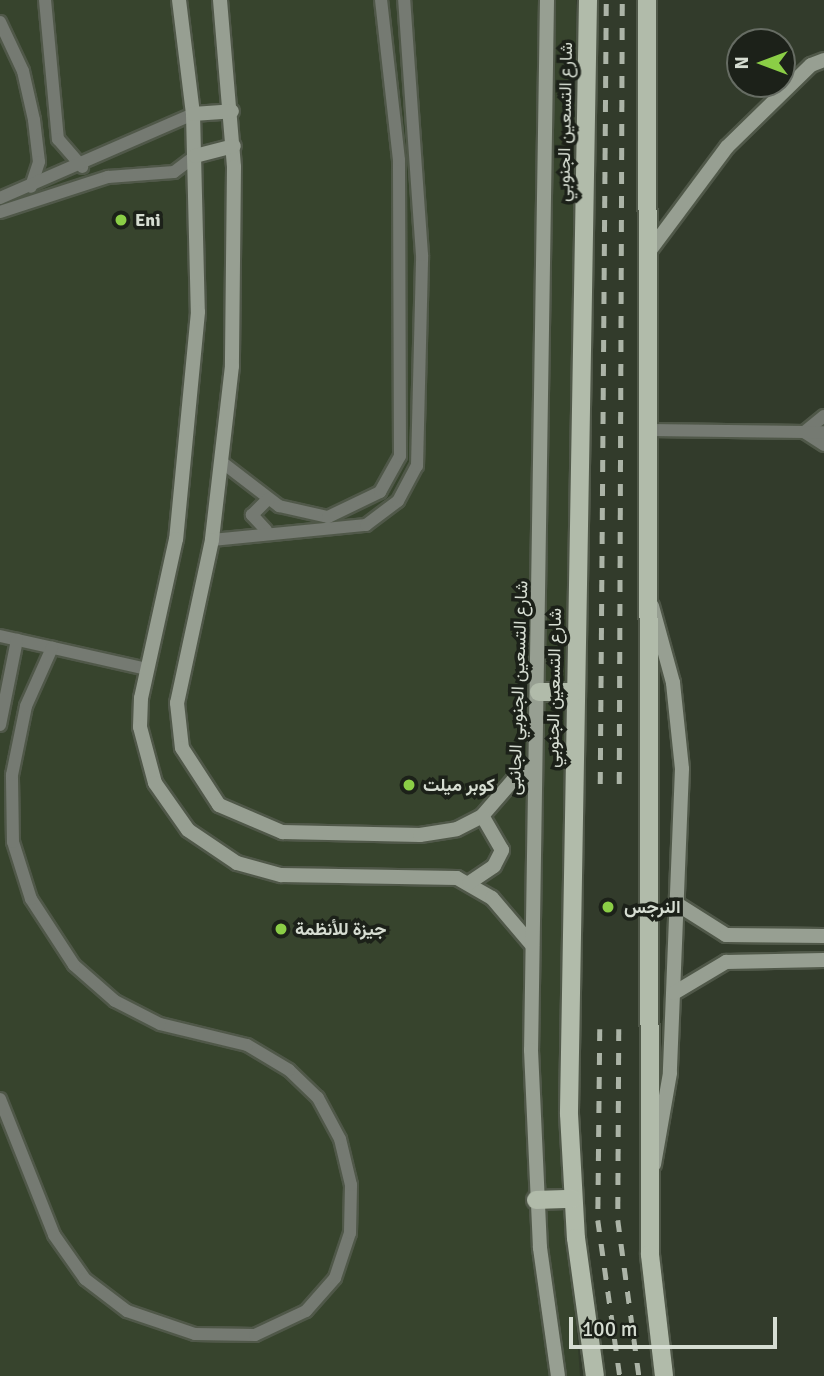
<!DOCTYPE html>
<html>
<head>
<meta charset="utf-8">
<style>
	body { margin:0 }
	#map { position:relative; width:824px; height:1376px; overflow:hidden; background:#323b2b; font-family:Signika,Vazirmatn,sans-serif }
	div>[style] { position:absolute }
	.built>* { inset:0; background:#37442d }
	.roads { filter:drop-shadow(2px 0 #505849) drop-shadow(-2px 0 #505849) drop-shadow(0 2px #505849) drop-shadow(0 -2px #505849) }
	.street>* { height:12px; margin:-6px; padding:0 6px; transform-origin:6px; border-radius:6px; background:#757a72 }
	.secondary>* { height:14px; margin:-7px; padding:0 7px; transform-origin:7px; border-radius:7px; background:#979f92 }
	.primary>* { height:18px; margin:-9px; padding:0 9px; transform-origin:9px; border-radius:9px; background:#b1bbaa }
	.rail>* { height:4.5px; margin-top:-2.25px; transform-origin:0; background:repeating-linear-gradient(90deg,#acb4a7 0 12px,transparent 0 24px) }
	.dots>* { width:19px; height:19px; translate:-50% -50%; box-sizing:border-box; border:4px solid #1c2119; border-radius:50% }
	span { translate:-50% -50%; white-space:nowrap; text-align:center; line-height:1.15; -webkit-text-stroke:7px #1c2119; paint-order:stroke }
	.street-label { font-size:18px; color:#d6ddd2 }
	.poi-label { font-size:18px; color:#d6ddd2; font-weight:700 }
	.left { translate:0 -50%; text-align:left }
	.north { position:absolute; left:726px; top:28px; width:70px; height:70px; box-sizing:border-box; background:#1c2119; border:2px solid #666c63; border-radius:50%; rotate:270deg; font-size:19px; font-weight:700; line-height:28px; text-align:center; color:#d6ddd2 }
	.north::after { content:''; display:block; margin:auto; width:24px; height:32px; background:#8bce46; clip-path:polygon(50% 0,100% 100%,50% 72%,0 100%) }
	.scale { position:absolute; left:569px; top:1317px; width:208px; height:32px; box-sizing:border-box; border:4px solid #d6ddd2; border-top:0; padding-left:9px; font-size:21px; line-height:24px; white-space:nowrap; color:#d6ddd2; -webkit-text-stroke:5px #1c2119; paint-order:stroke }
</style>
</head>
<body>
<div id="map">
	<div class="built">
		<div style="clip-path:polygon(0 0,576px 0,571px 1253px,580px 1376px,0 1376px)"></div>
	</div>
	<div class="roads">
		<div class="street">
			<div style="left:45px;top:0;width:140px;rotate:84.7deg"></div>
			<div style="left:58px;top:139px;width:37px;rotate:49deg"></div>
			<div style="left:0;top:22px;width:54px;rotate:64.9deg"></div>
			<div style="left:23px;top:71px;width:50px;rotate:77.3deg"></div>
			<div style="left:34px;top:120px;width:42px;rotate:83.2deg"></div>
			<div style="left:39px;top:162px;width:26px;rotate:108deg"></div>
			<div style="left:0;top:198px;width:210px;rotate:-23.5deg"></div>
			<div style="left:0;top:212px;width:114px;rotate:-18deg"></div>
			<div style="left:108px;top:177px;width:66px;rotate:-4.3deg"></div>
			<div style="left:174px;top:172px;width:26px;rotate:-37deg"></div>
			<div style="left:824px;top:416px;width:26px;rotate:141deg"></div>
			<div style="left:804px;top:432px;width:24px;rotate:33deg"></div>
			<div style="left:650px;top:430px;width:174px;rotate:0.7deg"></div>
			<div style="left:223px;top:463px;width:71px;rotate:37.5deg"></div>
			<div style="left:279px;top:506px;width:50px;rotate:12.7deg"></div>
			<div style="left:328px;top:517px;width:58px;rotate:-25.7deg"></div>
			<div style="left:380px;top:492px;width:41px;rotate:-60.9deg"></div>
			<div style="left:400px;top:456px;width:296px;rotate:-90.2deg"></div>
			<div style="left:399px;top:160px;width:161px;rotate:-96.4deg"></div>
			<div style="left:266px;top:530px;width:21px;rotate:-133deg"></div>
			<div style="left:252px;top:515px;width:23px;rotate:-45deg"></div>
			<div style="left:212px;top:540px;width:155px;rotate:-5.6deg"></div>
			<div style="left:366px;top:525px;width:40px;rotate:-37deg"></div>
			<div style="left:398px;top:501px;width:40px;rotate:-62deg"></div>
			<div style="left:417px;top:466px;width:211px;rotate:-88.6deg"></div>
			<div style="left:422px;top:255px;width:256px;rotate:-94deg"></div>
			<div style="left:0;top:636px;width:151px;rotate:12.7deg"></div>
			<div style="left:0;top:725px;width:87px;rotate:-78.7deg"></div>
			<div style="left:0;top:1099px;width:146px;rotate:68.3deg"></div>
			<div style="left:54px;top:1235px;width:54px;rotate:54.8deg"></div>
			<div style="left:85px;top:1279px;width:53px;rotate:37.3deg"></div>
			<div style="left:127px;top:1311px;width:72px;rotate:18.7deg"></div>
			<div style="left:195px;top:1334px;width:60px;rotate:1deg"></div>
			<div style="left:255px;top:1335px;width:56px;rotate:-25.2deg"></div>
			<div style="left:306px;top:1311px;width:44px;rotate:-48.7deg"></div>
			<div style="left:335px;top:1278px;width:47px;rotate:-71.6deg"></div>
			<div style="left:350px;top:1233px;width:48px;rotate:-88.8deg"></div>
			<div style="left:351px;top:1185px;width:47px;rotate:-103.4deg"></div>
			<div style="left:340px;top:1139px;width:47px;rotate:-118.2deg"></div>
			<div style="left:318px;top:1098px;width:40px;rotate:-136deg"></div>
			<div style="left:289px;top:1070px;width:49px;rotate:-149.2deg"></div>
			<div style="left:247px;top:1045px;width:89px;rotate:-166.4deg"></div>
			<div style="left:160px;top:1024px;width:51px;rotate:-152.9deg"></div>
			<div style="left:115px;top:1001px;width:55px;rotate:-138.7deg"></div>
			<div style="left:74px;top:965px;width:79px;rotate:-123.1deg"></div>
			<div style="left:31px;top:899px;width:60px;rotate:-107.5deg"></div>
			<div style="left:13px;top:842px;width:67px;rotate:-90.9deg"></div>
			<div style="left:12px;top:775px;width:70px;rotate:-78.5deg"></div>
			<div style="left:26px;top:706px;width:64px;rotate:-65.9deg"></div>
		</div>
		<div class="secondary">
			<div style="left:179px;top:0;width:115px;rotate:83deg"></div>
			<div style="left:193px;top:114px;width:198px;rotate:88.6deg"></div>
			<div style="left:198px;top:312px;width:228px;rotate:95.5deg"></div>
			<div style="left:176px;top:539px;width:163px;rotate:102.4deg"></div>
			<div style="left:141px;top:698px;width:29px;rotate:92deg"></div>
			<div style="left:140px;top:727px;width:58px;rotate:75deg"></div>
			<div style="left:155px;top:783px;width:57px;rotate:54.9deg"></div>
			<div style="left:188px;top:830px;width:59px;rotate:34deg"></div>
			<div style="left:237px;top:863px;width:46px;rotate:15.3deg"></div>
			<div style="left:281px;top:875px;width:176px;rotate:1deg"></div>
			<div style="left:457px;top:878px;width:40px;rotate:29.7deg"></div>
			<div style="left:492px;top:898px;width:62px;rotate:49.6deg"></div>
			<div style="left:220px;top:0;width:168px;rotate:85.2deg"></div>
			<div style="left:234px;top:167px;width:199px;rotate:90.6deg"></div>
			<div style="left:232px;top:366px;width:175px;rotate:96.6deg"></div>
			<div style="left:212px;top:540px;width:167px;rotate:102.1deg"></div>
			<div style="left:177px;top:703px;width:45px;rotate:83.7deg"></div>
			<div style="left:182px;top:748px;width:68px;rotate:57deg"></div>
			<div style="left:219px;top:805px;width:69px;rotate:23.2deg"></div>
			<div style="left:282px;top:832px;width:138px;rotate:1.2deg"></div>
			<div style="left:420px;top:835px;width:37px;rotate:-9deg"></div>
			<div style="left:457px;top:829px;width:28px;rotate:-27deg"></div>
			<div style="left:482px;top:816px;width:49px;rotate:-49.1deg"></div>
			<div style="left:514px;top:779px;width:22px;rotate:-27deg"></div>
			<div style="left:547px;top:0;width:1050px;rotate:90.87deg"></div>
			<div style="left:531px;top:1050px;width:198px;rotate:87.4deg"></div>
			<div style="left:540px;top:1248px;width:129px;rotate:82deg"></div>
			<div style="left:193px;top:114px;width:39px;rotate:-4deg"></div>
			<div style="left:195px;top:156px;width:40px;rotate:-14.4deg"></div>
			<div style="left:648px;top:253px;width:132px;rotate:-53.3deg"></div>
			<div style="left:727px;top:147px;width:117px;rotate:-44.3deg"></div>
			<div style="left:811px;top:65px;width:14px;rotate:-21deg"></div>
			<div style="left:652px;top:606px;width:80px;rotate:74.7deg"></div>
			<div style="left:673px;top:683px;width:86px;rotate:84deg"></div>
			<div style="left:682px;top:769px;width:304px;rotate:92.3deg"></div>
			<div style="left:670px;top:1073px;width:93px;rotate:99.9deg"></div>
			<div style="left:469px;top:883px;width:30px;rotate:-34deg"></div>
			<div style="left:494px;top:866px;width:18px;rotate:-63deg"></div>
			<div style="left:502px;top:850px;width:39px;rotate:-120deg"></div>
			<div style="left:677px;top:904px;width:58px;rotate:32.3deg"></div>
			<div style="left:726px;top:935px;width:98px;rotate:0.6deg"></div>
			<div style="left:674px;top:993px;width:61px;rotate:-30.8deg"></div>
			<div style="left:726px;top:962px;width:98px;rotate:-1.2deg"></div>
		</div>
		<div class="primary">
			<div style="left:588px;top:0;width:1114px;rotate:90.98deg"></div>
			<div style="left:569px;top:1114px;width:124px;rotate:86.8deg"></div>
			<div style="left:576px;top:1238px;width:139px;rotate:82.2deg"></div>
			<div style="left:647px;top:0;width:1255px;rotate:89.86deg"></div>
			<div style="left:650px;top:1255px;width:122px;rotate:83.4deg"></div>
			<div style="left:539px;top:692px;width:36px"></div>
			<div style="left:536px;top:1200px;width:36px;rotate:-2deg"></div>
		</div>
	</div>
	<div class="rail">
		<div style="left:600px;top:784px;width:784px;rotate:-89.56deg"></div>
		<div style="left:619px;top:784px;width:784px;rotate:-89.78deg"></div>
		<div style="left:600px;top:1029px;width:191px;rotate:90.6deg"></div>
		<div style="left:598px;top:1220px;width:158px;rotate:82deg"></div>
		<div style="left:619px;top:1029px;width:191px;rotate:90.3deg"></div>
		<div style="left:618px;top:1220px;width:157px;rotate:82.3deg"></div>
	</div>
	<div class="dots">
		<div style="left:121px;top:220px;background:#8bce46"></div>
		<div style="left:409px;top:785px;background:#8bce46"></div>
		<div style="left:608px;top:907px;background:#8bce46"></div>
		<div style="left:281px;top:929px;background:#8bce46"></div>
	</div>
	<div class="street-label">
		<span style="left:565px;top:122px;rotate:-89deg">شارع التسعين الجنوبي</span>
		<span style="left:518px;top:688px;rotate:-88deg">شارع التسعين الجنوبي الجانبى</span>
		<span style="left:554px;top:688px;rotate:-89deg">شارع التسعين الجنوبي</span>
	</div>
	<div class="poi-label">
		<span class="left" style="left:135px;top:220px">Eni</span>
		<span class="left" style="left:423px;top:785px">كوبر ميلت</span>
		<span class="left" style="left:624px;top:907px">النرجس</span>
		<span class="left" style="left:295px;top:929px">جيزة للأنظمة</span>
	</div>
	<div class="north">N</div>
	<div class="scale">100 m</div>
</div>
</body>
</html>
